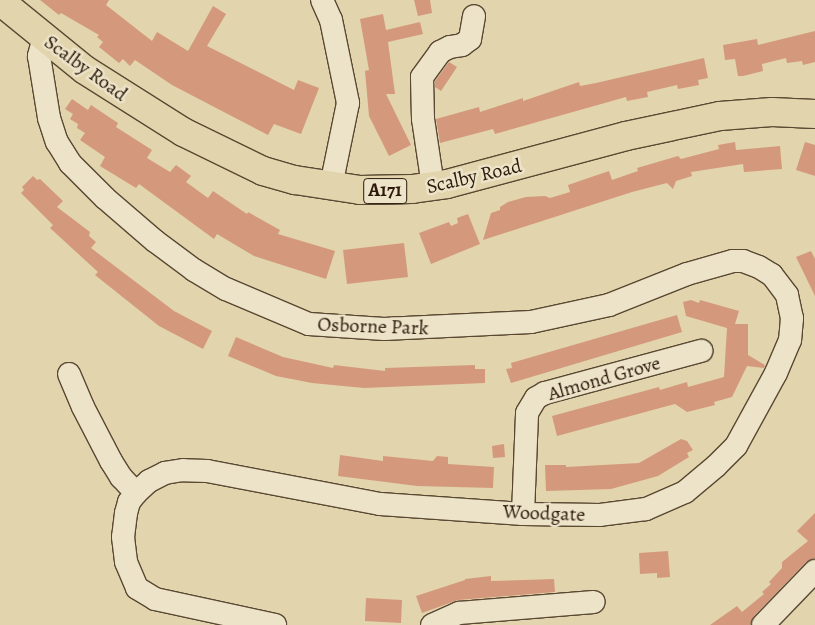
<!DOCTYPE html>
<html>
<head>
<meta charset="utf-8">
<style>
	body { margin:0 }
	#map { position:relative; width:815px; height:625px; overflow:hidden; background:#e2d4ac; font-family:Alegreya,serif }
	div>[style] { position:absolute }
	.building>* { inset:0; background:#d4997d }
	.roads { filter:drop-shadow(1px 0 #594832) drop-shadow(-1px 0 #594832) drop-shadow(0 1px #594832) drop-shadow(0 -1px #594832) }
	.minor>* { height:22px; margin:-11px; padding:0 11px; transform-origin:11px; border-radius:11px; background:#ece3c9 }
	.highway>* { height:28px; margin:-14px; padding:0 14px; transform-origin:14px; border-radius:14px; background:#e2d4ac }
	span { translate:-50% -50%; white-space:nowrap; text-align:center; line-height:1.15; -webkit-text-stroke:5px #ece3c9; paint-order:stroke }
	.shield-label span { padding:1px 4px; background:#ece3c9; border:1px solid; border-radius:4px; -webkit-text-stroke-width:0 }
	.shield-label { font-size:19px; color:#2b190a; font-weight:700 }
	.street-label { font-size:20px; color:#2b190a }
</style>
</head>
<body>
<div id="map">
	<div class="building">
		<div style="clip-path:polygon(40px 0,109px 0,106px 5px,152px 41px,157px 32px,188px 51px,213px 6px,226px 14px,207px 46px,294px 90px,298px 80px,319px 88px,301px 134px,274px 124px,268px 135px,172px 85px,135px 60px,130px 66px,123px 59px,119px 63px,99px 47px,103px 42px,97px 37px,99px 35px,61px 13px,59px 15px)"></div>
		<div style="clip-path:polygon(414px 0,430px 0,432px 13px,418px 16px)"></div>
		<div style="clip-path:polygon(383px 14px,386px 30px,420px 22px,423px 34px,388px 42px,395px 94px,386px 94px,411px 145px,389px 156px,369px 116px,365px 71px,369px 70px,360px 19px)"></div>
		<div style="clip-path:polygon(815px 31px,815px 62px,803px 65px,802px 61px,787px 63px,786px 58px,762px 64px,763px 71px,743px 76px,738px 76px,735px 59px,725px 60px,723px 45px,757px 39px,758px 45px)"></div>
		<div style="clip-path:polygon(704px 58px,708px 78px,698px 80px,699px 85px,678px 89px,677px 85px,647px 92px,648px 97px,627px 101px,626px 97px,495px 134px,493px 129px,440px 143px,436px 119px,479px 107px,480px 112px,523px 98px,523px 101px,579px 82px,580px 86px,596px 83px)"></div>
		<div style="clip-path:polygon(449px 62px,457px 67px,441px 91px,435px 87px,435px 81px)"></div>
		<div style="clip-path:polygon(72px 99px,88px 110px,91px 105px,118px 123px,116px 127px,152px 150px,147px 158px,170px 172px,176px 165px,191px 176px,186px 182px,208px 198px,213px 191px,247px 214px,248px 212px,280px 230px,278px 234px,335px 251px,326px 279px,254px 256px,217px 234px,214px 239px,139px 184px,136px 188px,100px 166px,105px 157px,80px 140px,85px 133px,77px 128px,78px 124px,70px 119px,73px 114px,65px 109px)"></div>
		<div style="clip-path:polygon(735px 142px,736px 150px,780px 146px,782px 169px,744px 172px,743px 164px,691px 172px,692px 176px,676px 181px,673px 189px,667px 183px,632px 192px,483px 240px,491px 213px,500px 210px,500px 207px,508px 202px,526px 197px,545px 196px,550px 198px,570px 192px,568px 185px,609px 171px,612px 180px,638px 171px,637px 168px,678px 156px,681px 159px,719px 149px,718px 145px)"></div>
		<div style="clip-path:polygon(805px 142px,815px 145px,815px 176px,796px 170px)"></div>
		<div style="clip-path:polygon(33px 176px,37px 180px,40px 179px,63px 201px,57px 207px,90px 232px,89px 236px,96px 242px,91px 248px,174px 311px,212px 331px,203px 349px,159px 326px,95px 275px,98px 272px,50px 228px,53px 225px,21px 193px,24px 190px,22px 187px)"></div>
		<div style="clip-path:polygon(468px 214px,480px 244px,431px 264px,419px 233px,449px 222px,451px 226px,458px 223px,457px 218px)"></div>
		<div style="clip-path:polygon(404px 243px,408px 277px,347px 284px,343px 250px)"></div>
		<div style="clip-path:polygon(811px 251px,815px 259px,815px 296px,796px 257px)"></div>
		<div style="clip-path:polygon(691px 300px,699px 303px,700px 300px,739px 311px,735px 324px,748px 324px,748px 355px,765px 365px,764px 368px,747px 366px,732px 397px,714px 402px,715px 405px,687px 412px,675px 404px,671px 405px,557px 436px,552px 416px,659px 387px,660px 390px,687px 382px,688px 387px,724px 377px,727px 328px,686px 316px,683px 302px)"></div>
		<div style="clip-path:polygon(677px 315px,682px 332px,511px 383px,506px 369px,512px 368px,511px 363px)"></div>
		<div style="clip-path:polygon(236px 337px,283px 357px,333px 368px,334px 365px,385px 371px,385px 368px,475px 365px,475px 369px,485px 369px,485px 383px,364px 388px,312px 383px,276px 376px,228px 356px)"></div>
		<div style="clip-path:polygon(681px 439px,687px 441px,693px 450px,687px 453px,689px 457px,658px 476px,611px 489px,546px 491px,545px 465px,566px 465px,566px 467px,639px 463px)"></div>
		<div style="clip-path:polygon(504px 444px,505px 457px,493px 458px,492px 446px)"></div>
		<div style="clip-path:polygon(340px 455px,383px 461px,383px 456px,433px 461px,437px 456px,448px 457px,448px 464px,494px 467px,493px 488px,417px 486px,338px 476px)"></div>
		<div style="clip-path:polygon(815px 513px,815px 558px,806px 562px,754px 616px,750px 625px,710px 625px,737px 606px,742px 612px,764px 594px,762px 592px,771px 584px,769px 582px,782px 568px,782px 562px,808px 541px,797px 531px)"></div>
		<div style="clip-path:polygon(668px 551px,670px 577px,657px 578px,657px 573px,640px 574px,639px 553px)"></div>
		<div style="clip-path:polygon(491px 576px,491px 581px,554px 579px,555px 592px,458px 600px,422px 613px,416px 596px,465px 580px,465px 579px)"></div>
		<div style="clip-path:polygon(366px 598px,402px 600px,401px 623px,365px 621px)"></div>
	</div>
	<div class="roads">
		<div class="minor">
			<div style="left:322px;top:0;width:22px;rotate:66deg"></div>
			<div style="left:331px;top:20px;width:85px;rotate:78.4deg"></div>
			<div style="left:348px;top:103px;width:85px;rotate:101.6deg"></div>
			<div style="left:44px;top:37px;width:20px;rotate:105deg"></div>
			<div style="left:39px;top:56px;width:63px;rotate:80.8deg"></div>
			<div style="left:49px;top:118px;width:25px;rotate:72deg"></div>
			<div style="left:57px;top:142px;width:25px;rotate:58deg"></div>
			<div style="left:70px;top:163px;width:49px;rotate:45deg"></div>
			<div style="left:105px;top:198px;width:66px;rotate:40.7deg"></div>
			<div style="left:155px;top:241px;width:49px;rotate:36.6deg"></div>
			<div style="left:194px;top:270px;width:37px;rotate:31deg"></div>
			<div style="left:226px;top:289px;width:90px;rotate:22.9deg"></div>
			<div style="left:309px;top:324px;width:75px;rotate:3.8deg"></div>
			<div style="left:384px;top:329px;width:147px;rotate:-2.7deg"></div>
			<div style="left:531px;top:322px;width:80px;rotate:-12.3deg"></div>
			<div style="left:609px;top:305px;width:84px;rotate:-21.7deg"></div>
			<div style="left:687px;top:274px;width:48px;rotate:-15.8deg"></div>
			<div style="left:733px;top:261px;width:10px"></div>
			<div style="left:743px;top:261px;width:17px;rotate:21deg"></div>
			<div style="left:759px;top:267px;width:15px;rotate:32deg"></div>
			<div style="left:772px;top:275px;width:25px;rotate:53deg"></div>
			<div style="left:787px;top:295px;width:24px;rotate:78deg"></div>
			<div style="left:792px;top:318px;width:22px;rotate:95deg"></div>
			<div style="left:790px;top:340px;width:36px;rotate:113deg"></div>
			<div style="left:776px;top:373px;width:83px;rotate:118.7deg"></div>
			<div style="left:736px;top:446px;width:28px;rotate:135deg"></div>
			<div style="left:716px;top:466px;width:40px;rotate:140deg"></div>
			<div style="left:685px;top:492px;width:43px;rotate:156.4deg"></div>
			<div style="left:646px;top:509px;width:46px;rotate:172.6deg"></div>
			<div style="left:600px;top:515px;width:77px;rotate:-179.3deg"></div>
			<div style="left:523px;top:514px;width:143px;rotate:-176deg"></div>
			<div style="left:380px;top:504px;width:176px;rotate:-169.2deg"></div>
			<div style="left:207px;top:471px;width:24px;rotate:-178deg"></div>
			<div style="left:183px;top:470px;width:18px;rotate:171deg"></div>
			<div style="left:165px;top:473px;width:18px;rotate:153deg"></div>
			<div style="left:149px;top:481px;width:18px;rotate:137deg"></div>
			<div style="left:136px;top:493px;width:11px;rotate:128deg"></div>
			<div style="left:129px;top:502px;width:11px;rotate:105deg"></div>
			<div style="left:126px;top:513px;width:24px;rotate:97deg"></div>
			<div style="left:123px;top:537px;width:25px;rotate:83deg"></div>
			<div style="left:126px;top:562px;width:28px;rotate:67deg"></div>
			<div style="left:137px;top:588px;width:21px;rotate:31deg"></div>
			<div style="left:155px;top:599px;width:123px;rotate:12.2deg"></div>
			<div style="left:433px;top:186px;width:68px;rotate:-98.5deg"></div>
			<div style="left:423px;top:119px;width:42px;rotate:-91.4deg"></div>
			<div style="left:422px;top:77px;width:31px;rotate:-54deg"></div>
			<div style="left:440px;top:52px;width:11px;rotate:-27deg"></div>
			<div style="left:450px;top:47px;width:12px;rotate:-9deg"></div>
			<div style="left:462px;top:45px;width:10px;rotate:-37deg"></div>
			<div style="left:470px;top:39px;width:23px;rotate:-80deg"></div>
			<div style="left:69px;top:374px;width:36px;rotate:67deg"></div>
			<div style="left:83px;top:407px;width:61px;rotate:62.6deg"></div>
			<div style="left:111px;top:461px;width:19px;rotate:58deg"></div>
			<div style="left:121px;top:477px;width:22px;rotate:47deg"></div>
			<div style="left:523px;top:514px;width:101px;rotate:-87.7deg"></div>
			<div style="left:527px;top:413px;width:17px;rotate:-59deg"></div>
			<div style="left:536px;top:398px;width:10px;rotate:-29deg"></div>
			<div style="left:545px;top:393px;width:162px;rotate:-15.1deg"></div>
			<div style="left:432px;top:625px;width:30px;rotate:-24deg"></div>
			<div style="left:459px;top:613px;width:135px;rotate:-4.7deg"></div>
			<div style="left:763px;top:625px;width:75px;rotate:-46.1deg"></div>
		</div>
		<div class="highway">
			<div style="left:0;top:1px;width:109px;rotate:39.1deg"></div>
			<div style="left:85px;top:70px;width:116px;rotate:32.3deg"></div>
			<div style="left:183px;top:132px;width:89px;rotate:26deg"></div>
			<div style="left:263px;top:171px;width:33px;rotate:16deg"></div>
			<div style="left:295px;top:180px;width:66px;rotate:8.7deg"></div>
			<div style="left:360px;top:190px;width:52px;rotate:-1.1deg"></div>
			<div style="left:412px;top:189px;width:35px;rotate:-8deg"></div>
			<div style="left:447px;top:184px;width:185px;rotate:-15deg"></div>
			<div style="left:626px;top:136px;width:96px;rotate:-12deg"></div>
			<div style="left:720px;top:116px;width:52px;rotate:-4.4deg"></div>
			<div style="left:772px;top:112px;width:43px;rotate:2.7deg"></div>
		</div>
	</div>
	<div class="shield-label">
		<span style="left:385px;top:191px">A171</span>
	</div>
	<div class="street-label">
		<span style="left:86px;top:68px;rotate:36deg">Scalby Road</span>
		<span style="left:474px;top:176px;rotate:-13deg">Scalby Road</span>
		<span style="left:373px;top:326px;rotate:2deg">Osborne Park</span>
		<span style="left:604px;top:378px;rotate:-16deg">Almond Grove</span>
		<span style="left:544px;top:513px;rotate:2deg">Woodgate</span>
	</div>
</div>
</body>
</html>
